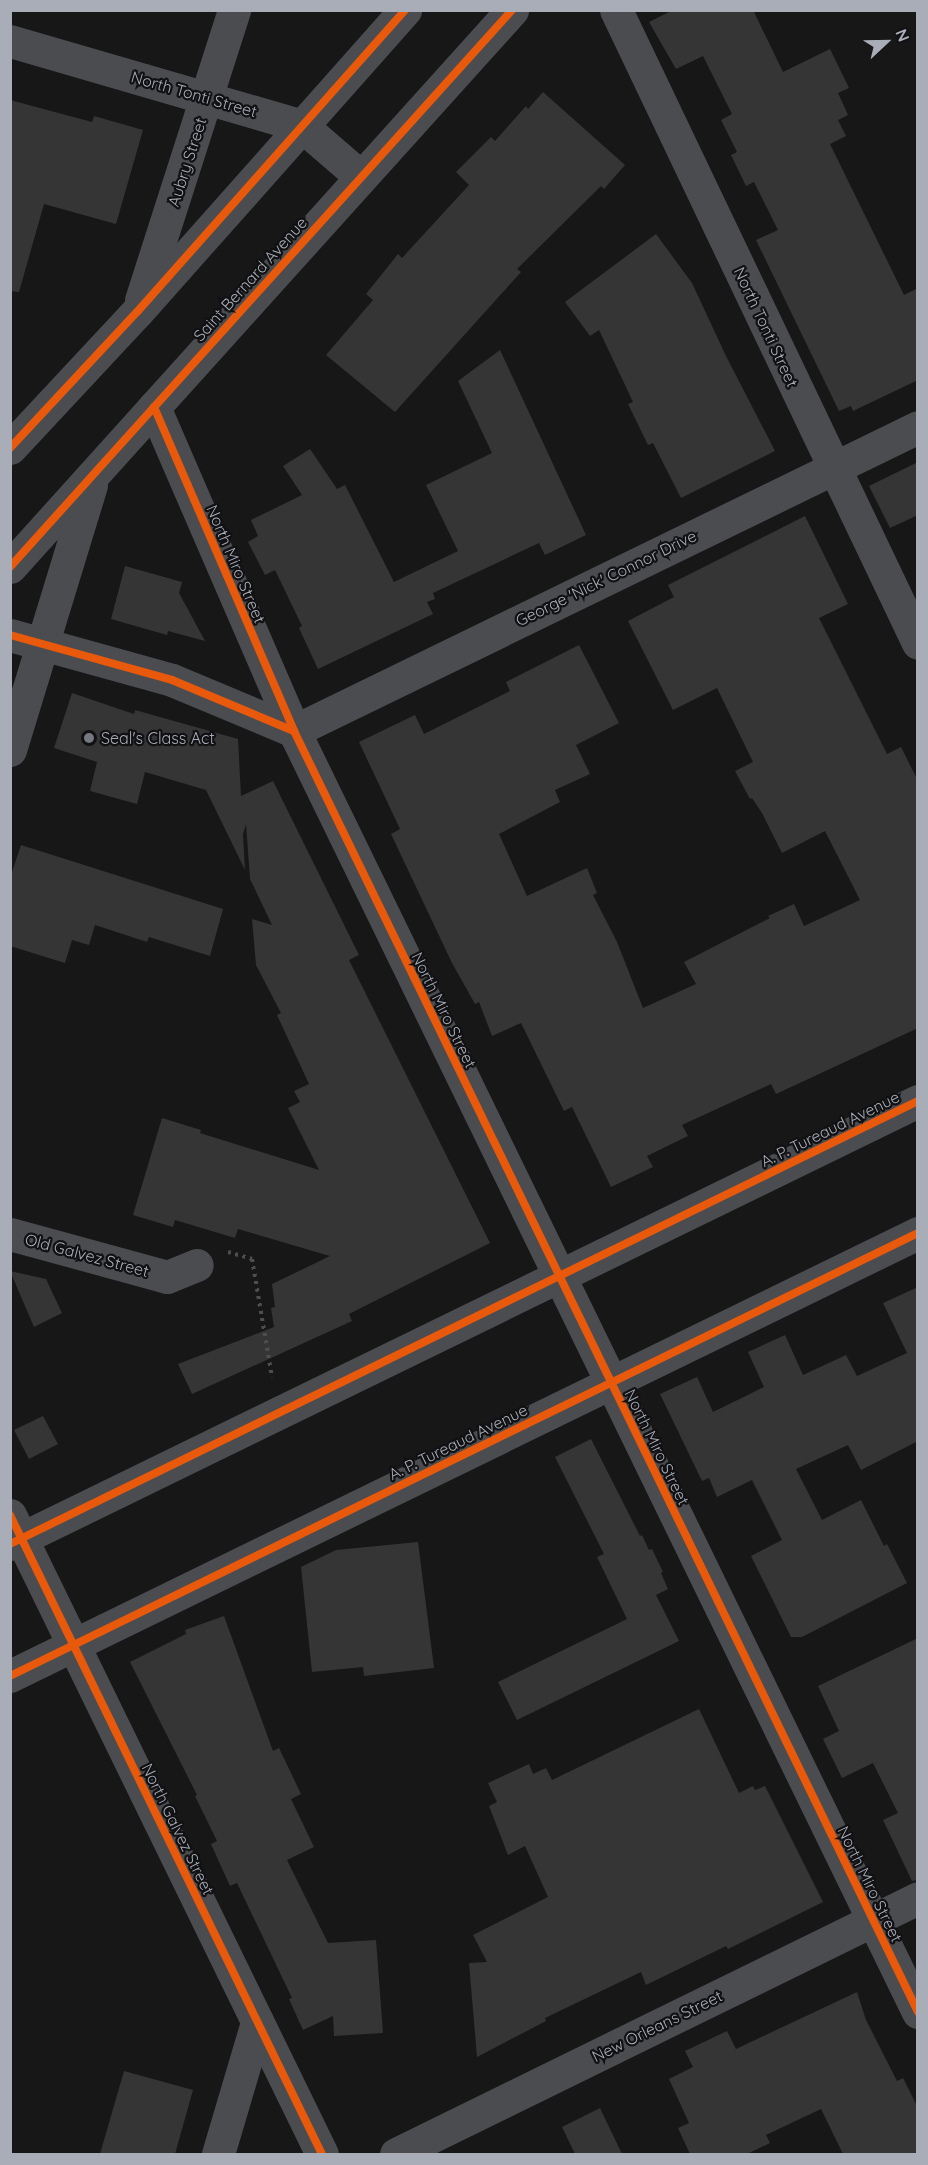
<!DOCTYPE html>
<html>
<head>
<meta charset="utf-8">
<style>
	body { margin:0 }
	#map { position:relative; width:928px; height:2165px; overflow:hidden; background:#171717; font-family:Quicksand,sans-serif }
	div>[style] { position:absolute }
	.building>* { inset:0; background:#353536 }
	.path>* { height:4px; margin-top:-2px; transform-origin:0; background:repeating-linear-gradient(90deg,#4d4e52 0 3px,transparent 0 7.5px) }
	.minor>* { height:33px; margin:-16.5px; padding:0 16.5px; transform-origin:16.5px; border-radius:16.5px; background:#4b4c50 }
	.cycleway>* { height:8px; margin:-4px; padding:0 4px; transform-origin:4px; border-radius:4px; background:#e8590c }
	.dots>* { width:16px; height:16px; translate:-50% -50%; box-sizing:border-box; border:3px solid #111113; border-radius:50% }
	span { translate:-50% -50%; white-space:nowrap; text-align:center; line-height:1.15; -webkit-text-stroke:4.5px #111113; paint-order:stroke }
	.street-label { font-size:16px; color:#a8adb8 }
	.poi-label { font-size:16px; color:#a8adb8 }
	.left { translate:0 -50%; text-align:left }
	.frame { position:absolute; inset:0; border:12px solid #a8adb8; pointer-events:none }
	.north { position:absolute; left:856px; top:12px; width:60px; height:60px; -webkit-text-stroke:4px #111113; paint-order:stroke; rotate:68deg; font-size:16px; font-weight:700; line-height:24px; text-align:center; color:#a8adb8 }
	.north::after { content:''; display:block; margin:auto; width:21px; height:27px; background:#a8adb8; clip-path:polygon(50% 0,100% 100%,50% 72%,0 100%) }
</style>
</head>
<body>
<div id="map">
	<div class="building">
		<div style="clip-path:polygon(673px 10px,753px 10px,783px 72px,830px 49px,849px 88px,838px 93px,848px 115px,838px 120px,846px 136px,830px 144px,904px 295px,918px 288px,918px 380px,853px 411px,851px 406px,839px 411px,756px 240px,778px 230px,754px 182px,746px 186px,731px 155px,737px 152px,721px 120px,732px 114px,703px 56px,676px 69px,649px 22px)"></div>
		<div style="clip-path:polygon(543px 92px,625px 165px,604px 189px,601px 186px,517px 269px,521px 272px,395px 412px,326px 355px,373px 300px,366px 294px,398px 254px,402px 258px,469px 185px,456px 172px,491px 137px,495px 141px,526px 106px,528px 109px)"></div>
		<div style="clip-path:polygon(10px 100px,92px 122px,94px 116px,143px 130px,116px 224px,44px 204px,19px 292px,10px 291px)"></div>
		<div style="clip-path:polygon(656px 234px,692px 283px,726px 356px,775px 451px,681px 498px,653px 443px,648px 445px,628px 404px,633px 402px,599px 330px,590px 336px,565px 302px)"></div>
		<div style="clip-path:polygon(500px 350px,586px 535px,545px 555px,539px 543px,433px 593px,435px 599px,427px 602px,433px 614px,318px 669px,299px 628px,302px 626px,275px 570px,265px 575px,248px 542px,258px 536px,251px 520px,302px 495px,283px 466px,310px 449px,337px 489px,345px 485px,394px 582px,458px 551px,426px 485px,492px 453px,458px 381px)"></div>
		<div style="clip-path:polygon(918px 462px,918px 515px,890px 528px,869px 486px)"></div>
		<div style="clip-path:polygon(805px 516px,848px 604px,819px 618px,887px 754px,901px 747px,918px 781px,918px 1028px,776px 1094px,771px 1084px,682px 1125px,688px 1136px,647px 1156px,653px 1167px,611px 1187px,572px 1107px,564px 1111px,521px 1023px,492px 1036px,479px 1002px,475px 1004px,452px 963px,391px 834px,400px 829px,359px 742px,415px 715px,424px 734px,510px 691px,506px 682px,579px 645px,619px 723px,576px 745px,590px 774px,555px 790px,560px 802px,499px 834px,527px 896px,587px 868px,597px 893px,593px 895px,617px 942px,643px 1008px,696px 984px,684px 962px,770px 918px,768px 916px,794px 904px,804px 926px,860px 900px,825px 831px,782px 853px,762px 813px,752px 798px,750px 799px,735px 771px,753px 762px,717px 688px,673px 710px,628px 621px,674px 597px,668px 585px)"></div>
		<div style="clip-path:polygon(125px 566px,182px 582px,179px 593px,205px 641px,168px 631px,167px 635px,111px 619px)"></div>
		<div style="clip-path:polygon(72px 693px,134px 714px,135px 710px,238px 739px,241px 796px,273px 781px,359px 955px,349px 960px,490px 1243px,349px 1314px,352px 1321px,192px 1394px,178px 1364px,274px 1327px,271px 1308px,275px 1307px,272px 1284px,330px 1256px,238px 1229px,235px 1238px,175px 1220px,173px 1227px,133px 1215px,162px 1118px,201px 1130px,200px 1133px,319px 1170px,288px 1108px,300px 1102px,294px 1091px,309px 1084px,277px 1015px,281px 1013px,256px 965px,252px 919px,272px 925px,250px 879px,246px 824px,243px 834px,245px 870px,206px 790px,145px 772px,137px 804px,90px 791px,97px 762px,54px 748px)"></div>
		<div style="clip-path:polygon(21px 845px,223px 909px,210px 956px,149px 937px,147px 942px,95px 925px,89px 945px,72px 940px,65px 963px,10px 946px,10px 878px)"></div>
		<div style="clip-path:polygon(10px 1271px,46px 1279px,62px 1313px,34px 1327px)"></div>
		<div style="clip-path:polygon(918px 1287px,918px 1441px,861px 1470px,848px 1445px,796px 1469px,822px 1520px,861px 1500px,884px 1546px,887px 1544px,907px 1583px,802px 1637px,791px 1637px,751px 1556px,782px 1540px,752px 1480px,717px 1497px,709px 1478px,702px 1481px,660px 1394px,697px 1377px,713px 1412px,764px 1387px,748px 1352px,785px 1335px,803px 1375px,846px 1355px,857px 1376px,907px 1353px,883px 1303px)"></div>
		<div style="clip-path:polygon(43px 1416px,58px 1444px,29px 1459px,14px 1430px)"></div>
		<div style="clip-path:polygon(591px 1439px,640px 1536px,642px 1535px,649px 1550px,652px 1549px,663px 1572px,661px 1573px,668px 1589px,656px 1595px,679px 1641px,517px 1720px,498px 1682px,627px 1619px,597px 1557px,604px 1554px,555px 1457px)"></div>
		<div style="clip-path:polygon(418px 1542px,434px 1668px,364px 1676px,363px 1667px,312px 1672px,301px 1567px,336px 1550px)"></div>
		<div style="clip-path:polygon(224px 1616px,273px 1751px,279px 1748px,301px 1794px,291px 1799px,314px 1847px,287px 1860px,328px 1943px,376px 1940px,383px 2033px,334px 2036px,333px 2016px,303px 2030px,289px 1999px,292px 1998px,237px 1883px,230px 1886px,211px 1844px,217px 1841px,195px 1796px,197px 1795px,130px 1662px,186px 1634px,185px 1630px)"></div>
		<div style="clip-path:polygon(918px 1638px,918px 1880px,912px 1881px,883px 1820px,898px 1813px,873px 1763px,842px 1778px,823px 1739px,839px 1731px,818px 1686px)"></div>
		<div style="clip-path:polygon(699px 1709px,739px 1793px,753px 1786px,755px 1790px,765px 1786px,823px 1902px,728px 1949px,726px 1946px,646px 1985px,641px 1972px,545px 2018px,546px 2021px,477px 2057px,469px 1963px,487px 1962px,473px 1935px,548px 1897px,525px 1846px,508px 1855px,489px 1806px,497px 1802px,488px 1783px,529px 1764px,533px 1774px,546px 1768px,552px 1780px)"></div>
		<div style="clip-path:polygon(857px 1992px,866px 2020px,897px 2081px,903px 2078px,918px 2108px,918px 2154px,843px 2154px,821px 2109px,766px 2135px,770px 2143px,747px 2154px,690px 2154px,678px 2128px,689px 2123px,669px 2079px,693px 2067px,685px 2051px,727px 2031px,736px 2049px)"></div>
		<div style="clip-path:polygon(124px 2071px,193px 2090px,175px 2154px,100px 2154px)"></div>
		<div style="clip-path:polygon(600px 2108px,622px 2154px,575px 2154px,562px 2127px)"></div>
	</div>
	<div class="path">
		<div style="left:228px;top:1252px;width:25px;rotate:16deg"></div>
		<div style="left:252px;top:1259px;width:120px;rotate:80.4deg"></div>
	</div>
	<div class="minor">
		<div style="left:616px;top:10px;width:701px;rotate:64.49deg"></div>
		<div style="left:10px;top:41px;width:304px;rotate:16.2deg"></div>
		<div style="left:302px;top:126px;width:78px;rotate:40.8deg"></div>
		<div style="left:141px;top:300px;width:305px;rotate:-72.2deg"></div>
		<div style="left:154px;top:407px;width:353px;rotate:66.6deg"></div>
		<div style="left:294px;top:731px;width:694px;rotate:-25.97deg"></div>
		<div style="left:10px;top:448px;width:186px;rotate:-47deg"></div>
		<div style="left:137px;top:312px;width:404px;rotate:-48.4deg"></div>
		<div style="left:10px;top:567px;width:750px;rotate:-47.97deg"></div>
		<div style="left:10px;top:635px;width:168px;rotate:15.5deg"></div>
		<div style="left:172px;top:680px;width:132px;rotate:22.7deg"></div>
		<div style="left:294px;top:731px;width:1425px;rotate:64.03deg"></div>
		<div style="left:10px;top:750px;width:277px;rotate:-73deg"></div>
		<div style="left:10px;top:1234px;width:163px;rotate:15.3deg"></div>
		<div style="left:167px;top:1277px;width:32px;rotate:-22deg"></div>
		<div style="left:10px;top:1515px;width:711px;rotate:63.98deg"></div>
		<div style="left:10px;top:1544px;width:1010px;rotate:-26.01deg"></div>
		<div style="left:10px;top:1676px;width:1010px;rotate:-26.01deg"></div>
		<div style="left:218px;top:2154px;width:138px;rotate:-73.5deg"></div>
		<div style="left:396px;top:2154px;width:581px;rotate:-26.12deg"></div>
	</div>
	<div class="cycleway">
		<div style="left:154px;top:407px;width:353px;rotate:66.6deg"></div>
		<div style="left:10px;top:448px;width:186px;rotate:-47deg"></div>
		<div style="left:137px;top:312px;width:404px;rotate:-48.4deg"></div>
		<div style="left:10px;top:567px;width:750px;rotate:-47.97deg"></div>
		<div style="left:10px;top:635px;width:168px;rotate:15.5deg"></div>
		<div style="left:172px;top:680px;width:132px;rotate:22.7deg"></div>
		<div style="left:294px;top:731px;width:1425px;rotate:64.03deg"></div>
		<div style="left:10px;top:1515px;width:711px;rotate:63.98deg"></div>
		<div style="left:10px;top:1544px;width:1010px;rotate:-26.01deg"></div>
		<div style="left:10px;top:1676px;width:1010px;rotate:-26.01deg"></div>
	</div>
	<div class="dots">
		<div style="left:89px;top:738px;background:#757880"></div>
	</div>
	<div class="street-label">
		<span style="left:194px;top:94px;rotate:16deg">North Tonti Street</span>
		<span style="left:187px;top:162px;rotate:-72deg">Aubry Street</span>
		<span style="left:250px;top:279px;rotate:-48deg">Saint Bernard Avenue</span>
		<span style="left:766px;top:327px;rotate:65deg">North Tonti Street</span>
		<span style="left:236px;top:564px;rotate:67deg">North Miro Street</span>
		<span style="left:606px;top:578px;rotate:-26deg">George 'Nick' Connor Drive</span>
		<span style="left:444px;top:1010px;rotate:64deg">North Miro Street</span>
		<span style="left:830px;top:1129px;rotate:-26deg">A. P. Tureaud Avenue</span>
		<span style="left:87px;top:1255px;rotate:15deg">Old Galvez Street</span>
		<span style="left:458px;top:1442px;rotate:-26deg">A. P. Tureaud Avenue</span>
		<span style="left:657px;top:1447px;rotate:64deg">North Miro Street</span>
		<span style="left:178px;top:1829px;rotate:64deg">North Galvez Street</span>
		<span style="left:870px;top:1884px;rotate:64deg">North Miro Street</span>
		<span style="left:657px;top:2026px;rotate:-26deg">New Orleans Street</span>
	</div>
	<div class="poi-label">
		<span class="left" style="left:101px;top:738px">Seal's Class Act</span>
	</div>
	<div class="frame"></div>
	<div class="north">N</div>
</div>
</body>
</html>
